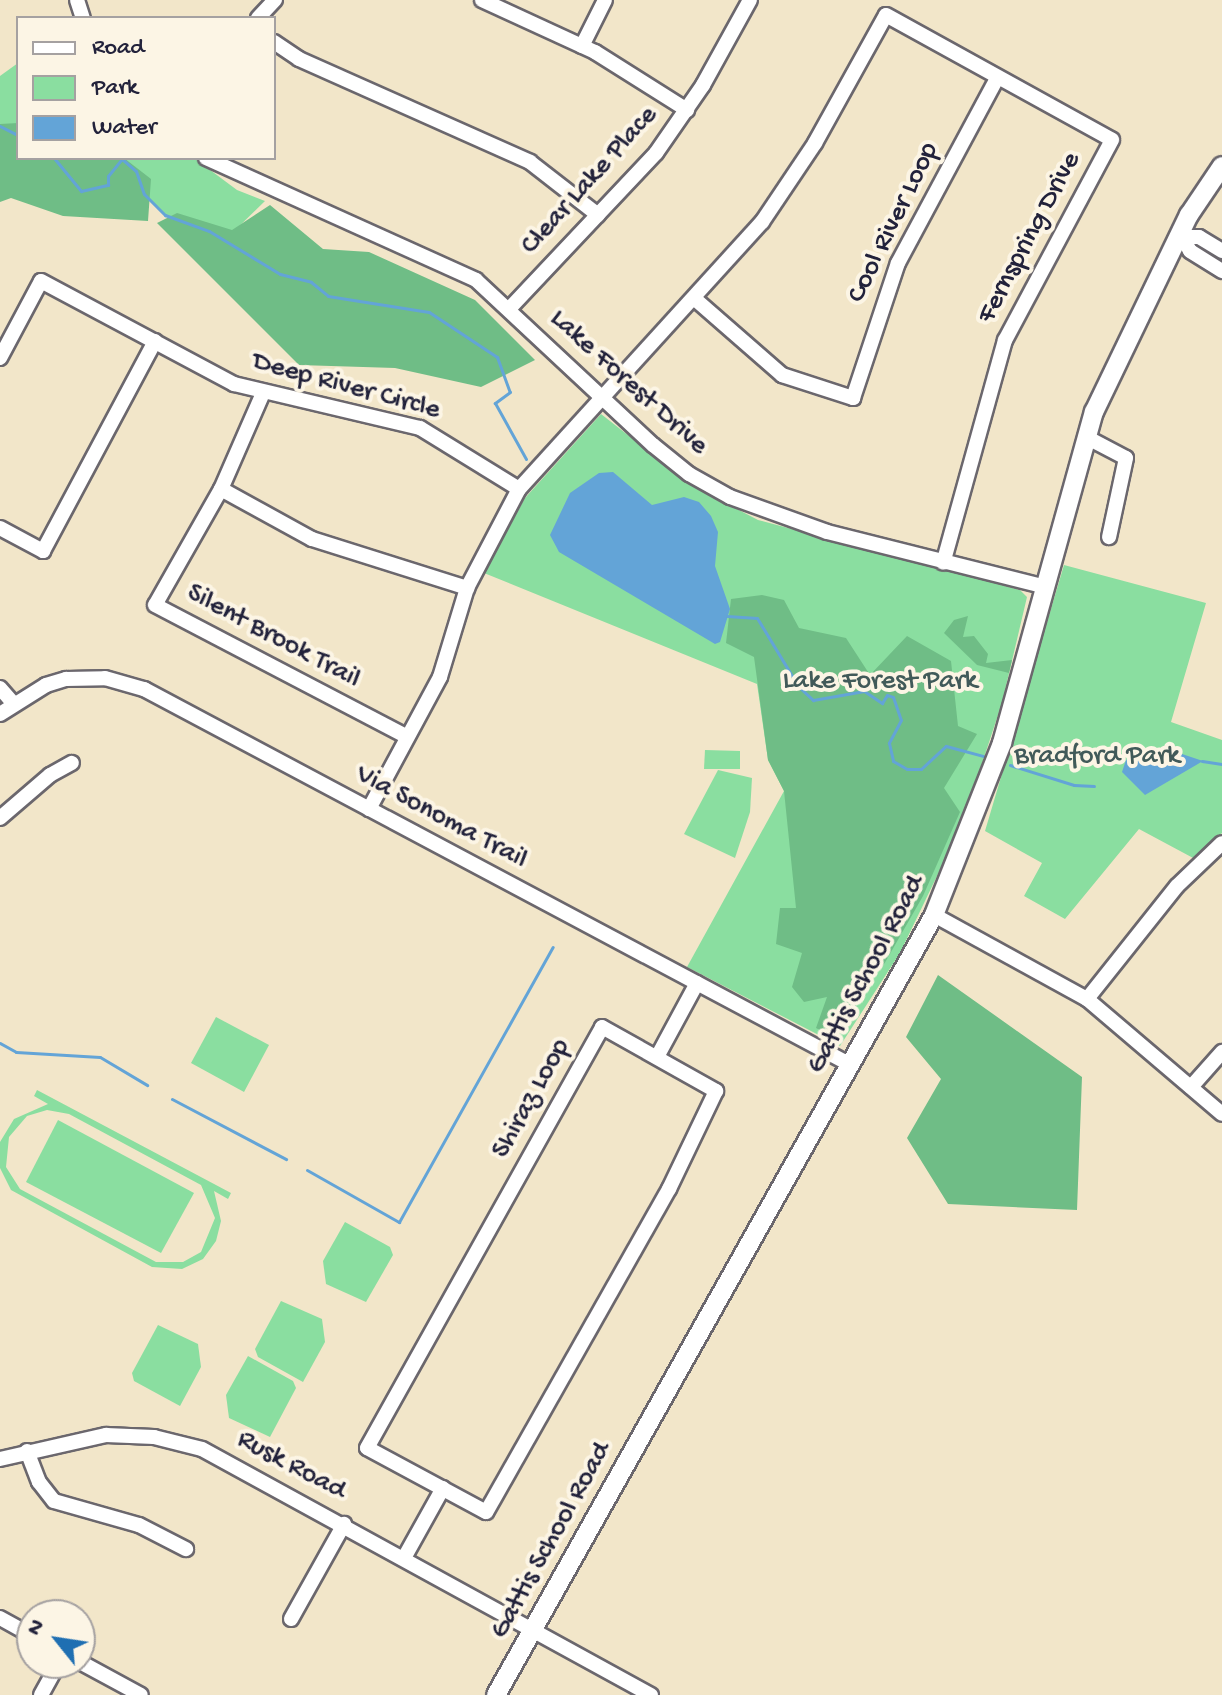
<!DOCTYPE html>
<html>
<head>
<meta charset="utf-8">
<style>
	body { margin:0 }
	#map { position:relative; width:1222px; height:1695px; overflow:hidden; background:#f2e6c9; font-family:"Gochi Hand",sans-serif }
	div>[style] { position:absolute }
	.green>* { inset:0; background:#8adea0 }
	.forest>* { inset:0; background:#6fbd86 }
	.water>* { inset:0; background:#63a4d7 }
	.stream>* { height:3px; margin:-1.5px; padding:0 1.5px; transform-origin:1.5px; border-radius:1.5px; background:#63a4d7 }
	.roads { filter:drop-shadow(2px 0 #6b676d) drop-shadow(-2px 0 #6b676d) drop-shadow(0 2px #6b676d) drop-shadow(0 -2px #6b676d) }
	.minor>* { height:14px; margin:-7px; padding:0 7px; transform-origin:7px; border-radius:7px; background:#fff }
	.major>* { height:18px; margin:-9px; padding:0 9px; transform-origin:9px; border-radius:9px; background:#fff }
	span { translate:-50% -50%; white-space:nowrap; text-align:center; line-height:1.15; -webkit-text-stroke:8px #fcf5e5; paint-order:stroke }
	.street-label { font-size:28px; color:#22223b }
	.park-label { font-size:28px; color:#415a59 }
	.legend { position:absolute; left:16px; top:16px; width:260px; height:144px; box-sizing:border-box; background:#fcf5e5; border:2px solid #a5a1a1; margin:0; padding:10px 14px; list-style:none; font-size:24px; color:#22223b }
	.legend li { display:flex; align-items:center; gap:16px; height:40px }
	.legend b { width:40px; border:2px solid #a5a1a1 }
	.north { position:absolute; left:16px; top:1599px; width:80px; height:80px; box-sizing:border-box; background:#fcf5e5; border:2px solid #a5a1a1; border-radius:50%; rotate:300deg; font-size:22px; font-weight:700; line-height:32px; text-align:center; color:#22223b }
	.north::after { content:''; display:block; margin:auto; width:28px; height:36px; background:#1f6fb2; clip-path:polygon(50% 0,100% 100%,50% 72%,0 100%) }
</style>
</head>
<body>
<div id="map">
	<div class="green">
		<div style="clip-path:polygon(18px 63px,18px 135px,0 128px,0 76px)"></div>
		<div style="clip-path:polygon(54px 158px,194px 158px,237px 190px,265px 201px,225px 240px,165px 215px,144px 194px)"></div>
		<div style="clip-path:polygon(601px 414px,693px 486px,758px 520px,1020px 590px,1027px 597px,1002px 703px,962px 824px,900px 953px,840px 1046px,687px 967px,784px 791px,768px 760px,757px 684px,484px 573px,525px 498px)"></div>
		<div style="clip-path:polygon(1064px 565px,1206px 603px,1171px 722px,1222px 740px,1222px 833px,1195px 859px,1139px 829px,1065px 919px,1024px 896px,1042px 863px,985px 831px)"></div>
		<div style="clip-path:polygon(705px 750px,740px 751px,740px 769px,704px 769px)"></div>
		<div style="clip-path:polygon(718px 770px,752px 778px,750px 812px,735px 858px,684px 834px)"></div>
		<div style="clip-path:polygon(216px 1017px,269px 1045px,244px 1092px,191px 1063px)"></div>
		<div style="clip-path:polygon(evenodd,37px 1090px,231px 1193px,228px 1199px,214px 1191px,221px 1221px,216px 1241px,203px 1259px,182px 1269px,152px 1267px,11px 1190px,0 1168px,0 1142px,14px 1119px,48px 1104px,34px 1096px,37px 1090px,47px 1110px,69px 1114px,201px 1185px,215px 1218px,201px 1252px,183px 1262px,156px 1262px,20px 1189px,6px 1167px,9px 1137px,27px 1116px,47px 1110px)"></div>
		<div style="clip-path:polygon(58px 1120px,194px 1193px,161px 1253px,26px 1182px)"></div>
		<div style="clip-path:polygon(345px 1222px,390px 1247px,393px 1255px,366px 1302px,326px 1284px,323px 1261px)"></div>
		<div style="clip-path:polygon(281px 1301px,322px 1319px,325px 1342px,303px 1382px,258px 1357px,255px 1349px)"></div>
		<div style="clip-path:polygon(158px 1325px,198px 1344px,201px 1367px,180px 1406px,134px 1381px,132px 1373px)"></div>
		<div style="clip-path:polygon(248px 1356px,293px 1381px,296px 1388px,270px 1437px,229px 1418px,226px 1395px)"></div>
	</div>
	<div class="forest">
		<div style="clip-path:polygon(18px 123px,18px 158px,124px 158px,151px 179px,148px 221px,63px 216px,11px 198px,0 202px,0 124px)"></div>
		<div style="clip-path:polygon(270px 205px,323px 249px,369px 252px,475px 300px,535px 360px,481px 387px,395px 368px,299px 365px,157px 223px,177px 213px,232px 230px)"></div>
		<div style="clip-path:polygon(762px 595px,784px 600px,799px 628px,846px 638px,870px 675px,907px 636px,951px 661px,958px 726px,977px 734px,944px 788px,960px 812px,923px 896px,883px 966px,860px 982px,855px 1009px,836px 1038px,816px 1028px,827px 997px,804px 1002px,792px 987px,802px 953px,776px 944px,780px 908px,796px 908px,784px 791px,768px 760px,754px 657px,726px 643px,731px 599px)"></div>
		<div style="clip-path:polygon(968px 616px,963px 637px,974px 636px,988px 654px,986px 663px,1012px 660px,1009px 673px,977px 665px,944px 633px,954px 620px)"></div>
		<div style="clip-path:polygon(938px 975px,1082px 1077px,1077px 1210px,948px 1204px,907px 1138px,941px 1079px,906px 1037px)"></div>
	</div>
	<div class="water">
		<div style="clip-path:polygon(613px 472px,652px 505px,684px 497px,699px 502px,711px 516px,718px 532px,715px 566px,730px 609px,720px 642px,715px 644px,559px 552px,550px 535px,570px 493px,599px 473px)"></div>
		<div style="clip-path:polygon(1142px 752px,1179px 753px,1203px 761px,1145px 795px,1122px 772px,1126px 760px)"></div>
	</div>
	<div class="stream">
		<div style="left:0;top:126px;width:20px;rotate:27deg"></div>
		<div style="left:54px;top:158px;width:43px;rotate:50.7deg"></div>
		<div style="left:81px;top:191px;width:28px;rotate:-13deg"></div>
		<div style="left:108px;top:185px;width:9px;rotate:-90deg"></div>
		<div style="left:108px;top:176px;width:22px;rotate:-51deg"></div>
		<div style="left:122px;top:159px;width:18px;rotate:41deg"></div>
		<div style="left:136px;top:171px;width:24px;rotate:71deg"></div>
		<div style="left:144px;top:194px;width:30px;rotate:45deg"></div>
		<div style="left:165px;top:215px;width:47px;rotate:20deg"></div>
		<div style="left:209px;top:231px;width:83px;rotate:31.2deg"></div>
		<div style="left:280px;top:274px;width:32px;rotate:14deg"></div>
		<div style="left:311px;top:282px;width:22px;rotate:39deg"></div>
		<div style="left:328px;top:296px;width:102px;rotate:9deg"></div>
		<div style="left:429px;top:312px;width:82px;rotate:33.5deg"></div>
		<div style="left:497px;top:357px;width:37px;rotate:70deg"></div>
		<div style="left:510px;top:392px;width:19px;rotate:144deg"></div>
		<div style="left:495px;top:403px;width:64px;rotate:61deg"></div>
		<div style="left:727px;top:616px;width:30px;rotate:4deg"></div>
		<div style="left:757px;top:618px;width:79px;rotate:58.9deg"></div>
		<div style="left:798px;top:686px;width:21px;rotate:43deg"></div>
		<div style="left:813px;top:700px;width:52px;rotate:-10deg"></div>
		<div style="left:864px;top:691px;width:22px;rotate:34deg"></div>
		<div style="left:882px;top:703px;width:9px;rotate:-58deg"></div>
		<div style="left:887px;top:695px;width:6px;rotate:18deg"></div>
		<div style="left:893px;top:697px;width:24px;rotate:71deg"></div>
		<div style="left:901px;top:720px;width:26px;rotate:118deg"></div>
		<div style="left:889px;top:743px;width:18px;rotate:77deg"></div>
		<div style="left:893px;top:761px;width:16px;rotate:30deg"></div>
		<div style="left:907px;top:769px;width:14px"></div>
		<div style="left:921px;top:769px;width:34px;rotate:-43deg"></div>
		<div style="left:946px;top:746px;width:39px;rotate:15deg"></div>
		<div style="left:1202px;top:761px;width:20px;rotate:9deg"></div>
		<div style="left:1010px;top:765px;width:67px;rotate:17.4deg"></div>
		<div style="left:1074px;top:785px;width:20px;rotate:3deg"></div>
		<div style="left:0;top:1043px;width:18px;rotate:29deg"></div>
		<div style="left:16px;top:1052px;width:84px;rotate:3.4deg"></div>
		<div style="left:100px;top:1057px;width:55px;rotate:30.8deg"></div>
		<div style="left:172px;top:1099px;width:129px;rotate:27.8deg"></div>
		<div style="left:307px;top:1170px;width:106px;rotate:29.5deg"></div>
		<div style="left:399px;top:1222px;width:315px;rotate:-60.8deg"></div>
	</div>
	<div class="roads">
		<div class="minor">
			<div style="left:77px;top:0;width:19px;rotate:72deg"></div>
			<div style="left:482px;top:0;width:124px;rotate:24.7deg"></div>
			<div style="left:595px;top:52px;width:109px;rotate:32.2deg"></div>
			<div style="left:258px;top:18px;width:25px;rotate:-47deg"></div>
			<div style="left:274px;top:42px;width:30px;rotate:34deg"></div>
			<div style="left:299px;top:59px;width:253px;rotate:24deg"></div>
			<div style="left:530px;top:162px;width:86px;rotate:37.9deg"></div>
			<div style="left:582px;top:46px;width:51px;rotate:-63.4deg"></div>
			<div style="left:206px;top:158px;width:296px;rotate:24.3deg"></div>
			<div style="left:476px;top:280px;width:242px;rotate:43deg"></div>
			<div style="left:653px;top:445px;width:46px;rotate:38.9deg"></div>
			<div style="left:689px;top:474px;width:47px;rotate:29.3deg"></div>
			<div style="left:730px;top:497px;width:103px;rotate:19.8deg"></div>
			<div style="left:827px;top:532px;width:222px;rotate:14.1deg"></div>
			<div style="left:1182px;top:237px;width:16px;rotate:60deg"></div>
			<div style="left:1190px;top:251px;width:38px;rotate:32deg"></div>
			<div style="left:1182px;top:237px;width:17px"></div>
			<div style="left:1199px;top:237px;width:27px;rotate:31deg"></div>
			<div style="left:695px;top:299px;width:116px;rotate:41.1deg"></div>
			<div style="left:782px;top:375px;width:75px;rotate:17.9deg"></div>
			<div style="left:853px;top:398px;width:142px;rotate:-71.6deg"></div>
			<div style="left:898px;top:263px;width:210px;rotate:-61.8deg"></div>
			<div style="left:509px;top:309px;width:214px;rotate:-46.7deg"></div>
			<div style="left:656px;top:153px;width:83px;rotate:-55.3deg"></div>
			<div style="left:703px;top:85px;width:97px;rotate:-61.1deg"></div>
			<div style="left:0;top:358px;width:87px;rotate:-62deg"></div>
			<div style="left:41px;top:281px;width:219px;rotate:28.1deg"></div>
			<div style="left:234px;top:384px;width:191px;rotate:13.3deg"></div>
			<div style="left:420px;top:428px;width:116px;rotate:31.6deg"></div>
			<div style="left:263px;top:393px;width:105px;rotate:113.6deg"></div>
			<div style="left:221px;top:489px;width:133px;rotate:119.6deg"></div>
			<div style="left:155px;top:605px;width:284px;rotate:27.6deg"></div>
			<div style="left:1086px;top:437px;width:45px;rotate:27.7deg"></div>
			<div style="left:1126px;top:458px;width:81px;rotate:102.1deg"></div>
			<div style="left:221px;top:489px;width:104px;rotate:28.8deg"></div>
			<div style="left:312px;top:539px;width:163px;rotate:17.5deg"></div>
			<div style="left:0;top:528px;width:49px;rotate:28.1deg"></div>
			<div style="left:43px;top:551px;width:238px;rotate:-61.9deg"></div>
			<div style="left:0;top:688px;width:20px;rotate:49deg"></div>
			<div style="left:0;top:714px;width:54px;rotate:-32.2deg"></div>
			<div style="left:46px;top:685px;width:21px;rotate:-17deg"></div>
			<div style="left:66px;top:679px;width:39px;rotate:-1deg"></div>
			<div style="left:105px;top:678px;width:41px;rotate:15.8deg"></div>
			<div style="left:144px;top:689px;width:801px;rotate:28.01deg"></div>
			<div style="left:369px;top:809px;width:150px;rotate:-61.7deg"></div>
			<div style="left:440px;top:677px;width:93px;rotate:-73.1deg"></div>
			<div style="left:467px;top:588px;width:112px;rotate:-62.3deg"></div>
			<div style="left:519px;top:489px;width:361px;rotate:-47.7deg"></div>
			<div style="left:762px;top:222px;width:95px;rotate:-56.1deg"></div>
			<div style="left:815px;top:143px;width:146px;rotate:-61deg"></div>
			<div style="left:886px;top:15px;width:258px;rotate:28.9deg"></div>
			<div style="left:1112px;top:140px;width:227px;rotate:118.1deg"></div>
			<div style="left:1005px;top:340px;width:231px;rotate:105.5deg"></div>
			<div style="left:0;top:818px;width:66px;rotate:-40.7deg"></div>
			<div style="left:50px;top:775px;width:25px;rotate:-29deg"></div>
			<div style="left:934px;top:915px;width:175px;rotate:28.8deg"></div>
			<div style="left:1087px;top:999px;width:177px;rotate:40.4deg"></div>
			<div style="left:1087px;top:999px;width:144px;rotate:-51.5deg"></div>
			<div style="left:1177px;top:886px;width:62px;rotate:-43.7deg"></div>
			<div style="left:602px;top:1027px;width:131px;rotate:29.3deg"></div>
			<div style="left:716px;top:1091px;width:109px;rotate:115.6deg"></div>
			<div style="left:669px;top:1189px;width:371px;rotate:119.5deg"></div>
			<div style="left:486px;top:1512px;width:135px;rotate:-151.7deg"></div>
			<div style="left:367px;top:1448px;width:482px;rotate:-60.8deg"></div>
			<div style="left:657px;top:1057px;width:84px;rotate:-61.6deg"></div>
			<div style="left:1191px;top:1087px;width:47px;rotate:-48.5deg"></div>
			<div style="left:27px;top:1451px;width:33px;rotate:69deg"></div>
			<div style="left:39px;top:1482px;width:24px;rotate:52deg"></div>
			<div style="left:54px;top:1501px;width:88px;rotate:15.8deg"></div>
			<div style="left:139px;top:1525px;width:53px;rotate:27.1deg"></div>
			<div style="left:0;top:1459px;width:109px;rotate:-12.8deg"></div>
			<div style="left:106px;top:1435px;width:48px;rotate:2.4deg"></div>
			<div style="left:154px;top:1437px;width:49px;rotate:14deg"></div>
			<div style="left:202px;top:1449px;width:512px;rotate:28.72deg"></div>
			<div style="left:404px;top:1558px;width:80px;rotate:-60.9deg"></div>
			<div style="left:0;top:1618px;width:37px;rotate:29deg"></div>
			<div style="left:291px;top:1619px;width:109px;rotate:-60.8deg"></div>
			<div style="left:80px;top:1662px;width:69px;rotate:28.4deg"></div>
			<div style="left:41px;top:1695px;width:37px;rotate:-61deg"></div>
		</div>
		<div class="major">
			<div style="left:496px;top:1695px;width:895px;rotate:-60.68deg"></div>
			<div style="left:934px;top:915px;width:185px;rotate:-68.4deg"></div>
			<div style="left:1002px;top:743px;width:344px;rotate:-74.5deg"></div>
			<div style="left:1094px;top:412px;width:219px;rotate:-64.3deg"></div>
			<div style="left:1189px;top:215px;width:59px;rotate:-56deg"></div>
		</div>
	</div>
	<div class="street-label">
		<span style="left:590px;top:181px;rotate:-48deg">Clear Lake Place</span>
		<span style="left:894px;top:223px;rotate:-64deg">Cool River Loop</span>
		<span style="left:1030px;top:238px;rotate:-62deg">Fernspring Drive</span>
		<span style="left:628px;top:383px;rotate:42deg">Lake Forest Drive</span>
		<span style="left:346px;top:387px;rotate:15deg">Deep River Circle</span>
		<span style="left:273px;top:637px;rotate:28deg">Silent Brook Trail</span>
		<span style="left:441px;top:818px;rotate:28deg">Via Sonoma Trail</span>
		<span style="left:867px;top:975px;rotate:-62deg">Gattis School Road</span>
		<span style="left:532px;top:1099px;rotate:-61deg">Shiraz Loop</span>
		<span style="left:291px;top:1466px;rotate:28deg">Rusk Road</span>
		<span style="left:552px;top:1541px;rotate:-61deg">Gattis School Road</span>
	</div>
	<div class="park-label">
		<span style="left:880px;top:682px">Lake Forest Park</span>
		<span style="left:1097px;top:757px">Bradford Park</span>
	</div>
	<ul class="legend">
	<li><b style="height:10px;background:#fff"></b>Road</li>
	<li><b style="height:22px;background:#8adea0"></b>Park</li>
	<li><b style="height:22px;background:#63a4d7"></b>Water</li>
	</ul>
	<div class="north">N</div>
</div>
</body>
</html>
